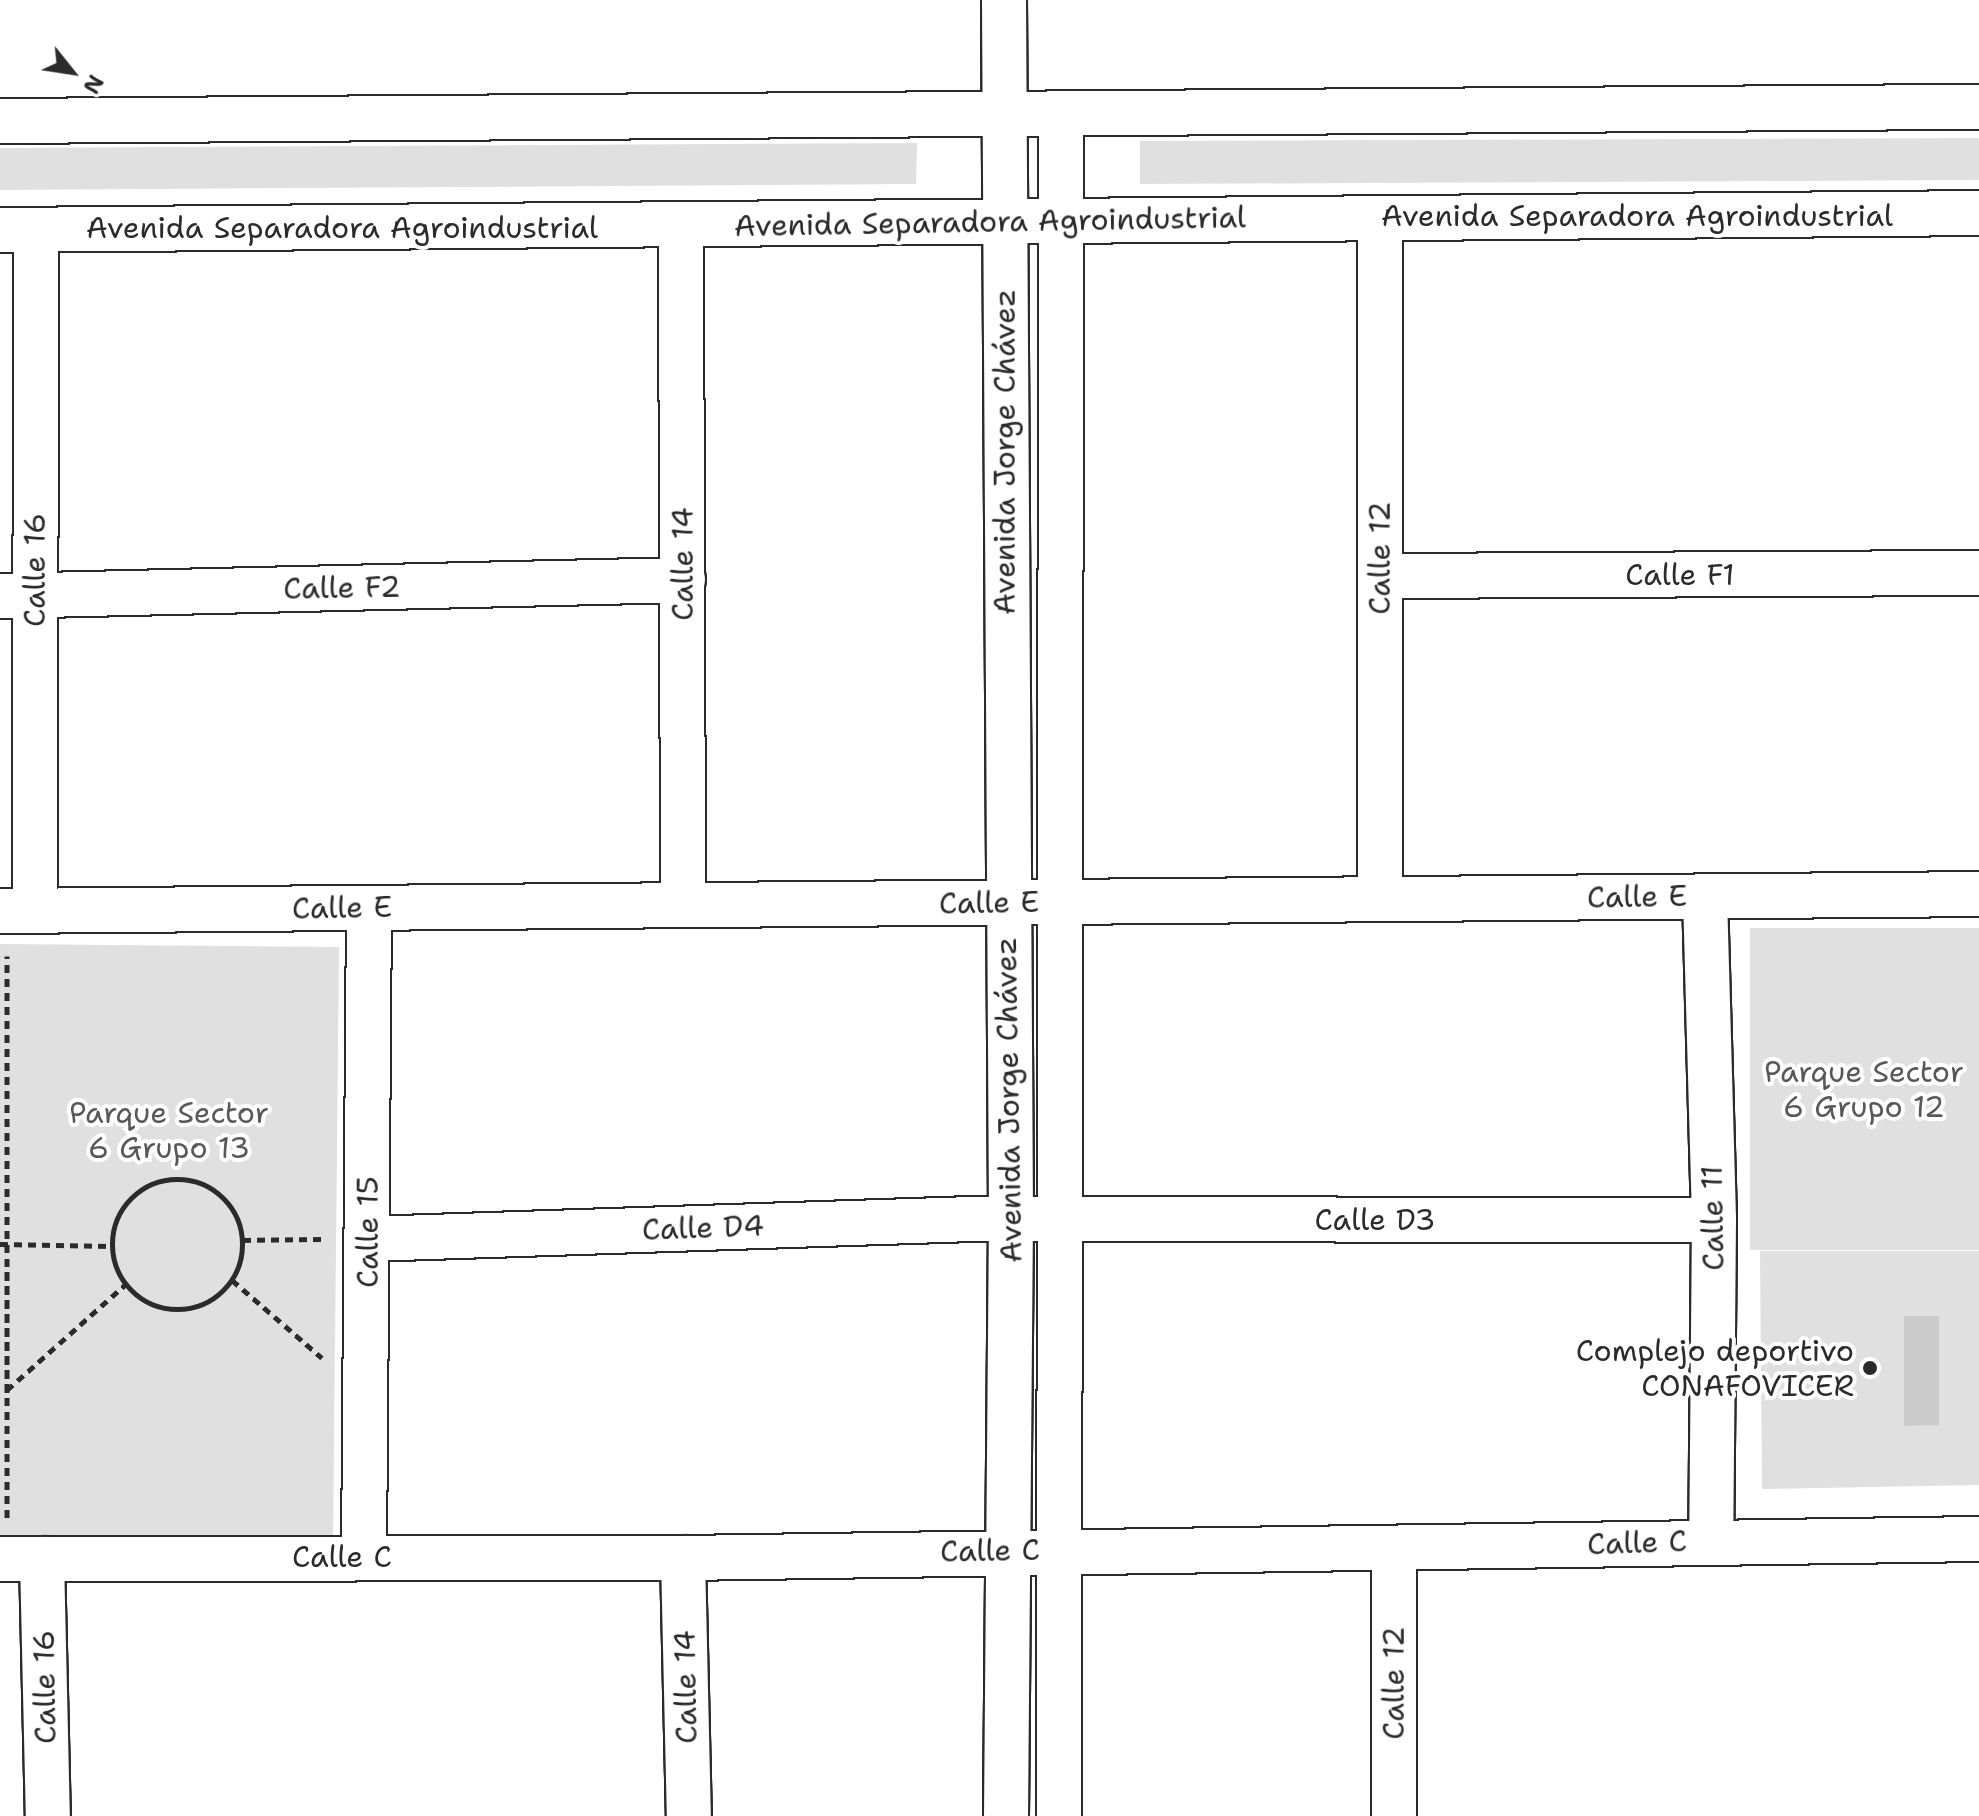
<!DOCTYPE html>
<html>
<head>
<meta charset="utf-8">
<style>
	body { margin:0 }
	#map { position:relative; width:1979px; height:1816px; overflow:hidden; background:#fff; font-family:"Shantell Sans",sans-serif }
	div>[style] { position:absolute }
	.green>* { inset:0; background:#e0e0e0 }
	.building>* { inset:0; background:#cbcbcb }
	.path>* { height:5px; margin-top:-2.5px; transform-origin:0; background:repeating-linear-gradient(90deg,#2b2b2b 0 8px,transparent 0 14px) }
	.path>.ring { margin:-2.5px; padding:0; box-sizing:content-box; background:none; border:5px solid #2b2b2b; border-radius:50% }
	.roads { filter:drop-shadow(2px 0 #2b2b2b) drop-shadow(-2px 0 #2b2b2b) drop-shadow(0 2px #2b2b2b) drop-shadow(0 -2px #2b2b2b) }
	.street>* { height:44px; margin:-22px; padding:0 22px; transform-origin:22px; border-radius:22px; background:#fff }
	.secondary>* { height:44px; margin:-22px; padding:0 22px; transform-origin:22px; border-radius:22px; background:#fff }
	.dots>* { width:22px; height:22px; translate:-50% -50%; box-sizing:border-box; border:4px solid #fff; border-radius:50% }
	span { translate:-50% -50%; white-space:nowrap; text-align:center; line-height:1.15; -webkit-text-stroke:8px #fff; paint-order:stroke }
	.street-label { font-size:30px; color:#2b2b2b }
	.park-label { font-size:30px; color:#585858 }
	.poi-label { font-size:30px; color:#2b2b2b }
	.right { translate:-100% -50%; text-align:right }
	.north { position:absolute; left:32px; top:32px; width:80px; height:80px; -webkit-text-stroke:6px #fff; paint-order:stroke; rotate:120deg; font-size:22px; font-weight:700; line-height:32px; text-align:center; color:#2b2b2b }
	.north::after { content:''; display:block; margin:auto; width:28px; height:36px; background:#2b2b2b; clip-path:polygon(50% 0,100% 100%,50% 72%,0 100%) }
</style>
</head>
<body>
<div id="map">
	<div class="green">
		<div style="clip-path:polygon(1979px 138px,1979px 180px,1140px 184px,1140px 141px)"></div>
		<div style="clip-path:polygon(917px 143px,916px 184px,0 190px,0 148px)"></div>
		<div style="clip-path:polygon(1750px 928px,1979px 928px,1979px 1250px,1750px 1250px)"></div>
		<div style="clip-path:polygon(0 944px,339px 947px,333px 1544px,0 1542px)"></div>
		<div style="clip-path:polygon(1760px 1251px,1979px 1251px,1979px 1485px,1762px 1489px)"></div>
	</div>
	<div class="building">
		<div style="clip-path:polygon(1904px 1316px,1939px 1316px,1939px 1425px,1904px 1426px)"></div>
	</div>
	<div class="path">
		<div class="ring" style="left:112px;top:1179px;width:125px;height:125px"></div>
		<div style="left:243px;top:1240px;width:79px;rotate:-0.7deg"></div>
		<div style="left:0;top:1244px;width:111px;rotate:1deg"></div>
		<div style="left:232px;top:1280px;width:119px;rotate:40.9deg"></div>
		<div style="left:7px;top:1390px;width:158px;rotate:-41.7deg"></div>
		<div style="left:7px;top:1518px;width:562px;rotate:-90deg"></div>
	</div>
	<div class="roads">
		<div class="street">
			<div style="left:1004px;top:0;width:1219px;rotate:89.67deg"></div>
			<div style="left:1011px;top:1219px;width:597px;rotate:90.48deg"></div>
			<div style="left:681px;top:226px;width:676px;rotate:89.83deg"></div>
			<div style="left:1380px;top:576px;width:599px;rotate:-0.29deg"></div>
			<div style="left:0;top:596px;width:683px;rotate:-1.34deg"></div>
			<div style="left:1705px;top:896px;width:324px;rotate:88.4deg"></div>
			<div style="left:1714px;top:1220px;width:321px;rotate:90.5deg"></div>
			<div style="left:1380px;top:899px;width:681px;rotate:-90deg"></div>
			<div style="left:0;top:911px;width:1979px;rotate:-0.49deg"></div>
			<div style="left:35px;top:911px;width:681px;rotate:-89.92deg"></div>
			<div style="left:369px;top:1239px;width:603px;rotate:-1.9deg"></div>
			<div style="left:972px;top:1219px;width:742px;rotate:0.08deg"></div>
			<div style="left:1394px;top:1550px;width:266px;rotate:90deg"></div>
			<div style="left:364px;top:1556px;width:648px;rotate:-89.56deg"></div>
			<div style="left:683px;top:1558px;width:258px;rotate:88.7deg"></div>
			<div style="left:0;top:1559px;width:683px;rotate:-0.08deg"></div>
			<div style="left:683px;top:1558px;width:1296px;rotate:-0.84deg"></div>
			<div style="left:42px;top:1559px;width:257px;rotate:88.7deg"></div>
			<div style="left:1059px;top:1816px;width:1702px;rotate:-89.93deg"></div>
		</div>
		<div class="secondary">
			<div style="left:0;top:121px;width:1979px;rotate:-0.41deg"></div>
			<div style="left:0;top:230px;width:1979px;rotate:-0.49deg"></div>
		</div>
	</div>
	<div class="dots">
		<div style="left:1870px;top:1368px;background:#2b2b2b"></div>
	</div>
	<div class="street-label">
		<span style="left:1637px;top:216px">Avenida Separadora Agroindustrial</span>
		<span style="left:990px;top:222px;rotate:-1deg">Avenida Separadora Agroindustrial</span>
		<span style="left:342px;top:228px">Avenida Separadora Agroindustrial</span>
		<span style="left:1005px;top:452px;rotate:-90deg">Avenida Jorge Chávez</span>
		<span style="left:1380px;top:558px;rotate:-90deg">Calle 12</span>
		<span style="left:683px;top:564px;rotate:-90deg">Calle 14</span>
		<span style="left:35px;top:570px;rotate:-90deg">Calle 16</span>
		<span style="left:1680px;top:575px">Calle F1</span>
		<span style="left:342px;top:588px;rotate:-1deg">Calle F2</span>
		<span style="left:1637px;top:897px;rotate:-1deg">Calle E</span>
		<span style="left:989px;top:903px;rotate:-1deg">Calle E</span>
		<span style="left:342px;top:908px;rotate:-1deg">Calle E</span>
		<span style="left:1009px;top:1100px;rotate:-91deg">Avenida Jorge Chávez</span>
		<span style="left:1713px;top:1218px;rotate:-91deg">Calle 11</span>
		<span style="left:1375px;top:1220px">Calle D3</span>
		<span style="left:703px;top:1228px;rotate:-2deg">Calle D4</span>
		<span style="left:368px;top:1232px;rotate:-90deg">Calle 15</span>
		<span style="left:1637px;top:1543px;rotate:-2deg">Calle C</span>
		<span style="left:990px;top:1551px;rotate:-1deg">Calle C</span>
		<span style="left:342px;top:1557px">Calle C</span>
		<span style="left:1394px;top:1683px;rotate:-90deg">Calle 12</span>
		<span style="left:45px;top:1687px;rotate:-91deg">Calle 16</span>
		<span style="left:686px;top:1687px;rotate:-91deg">Calle 14</span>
	</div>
	<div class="park-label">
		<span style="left:1864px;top:1089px">Parque Sector<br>6 Grupo 12</span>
		<span style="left:169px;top:1130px">Parque Sector<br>6 Grupo 13</span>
	</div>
	<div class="poi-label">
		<span class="right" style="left:1854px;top:1368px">Complejo deportivo<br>CONAFOVICER</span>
	</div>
	<div class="north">N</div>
</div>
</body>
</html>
